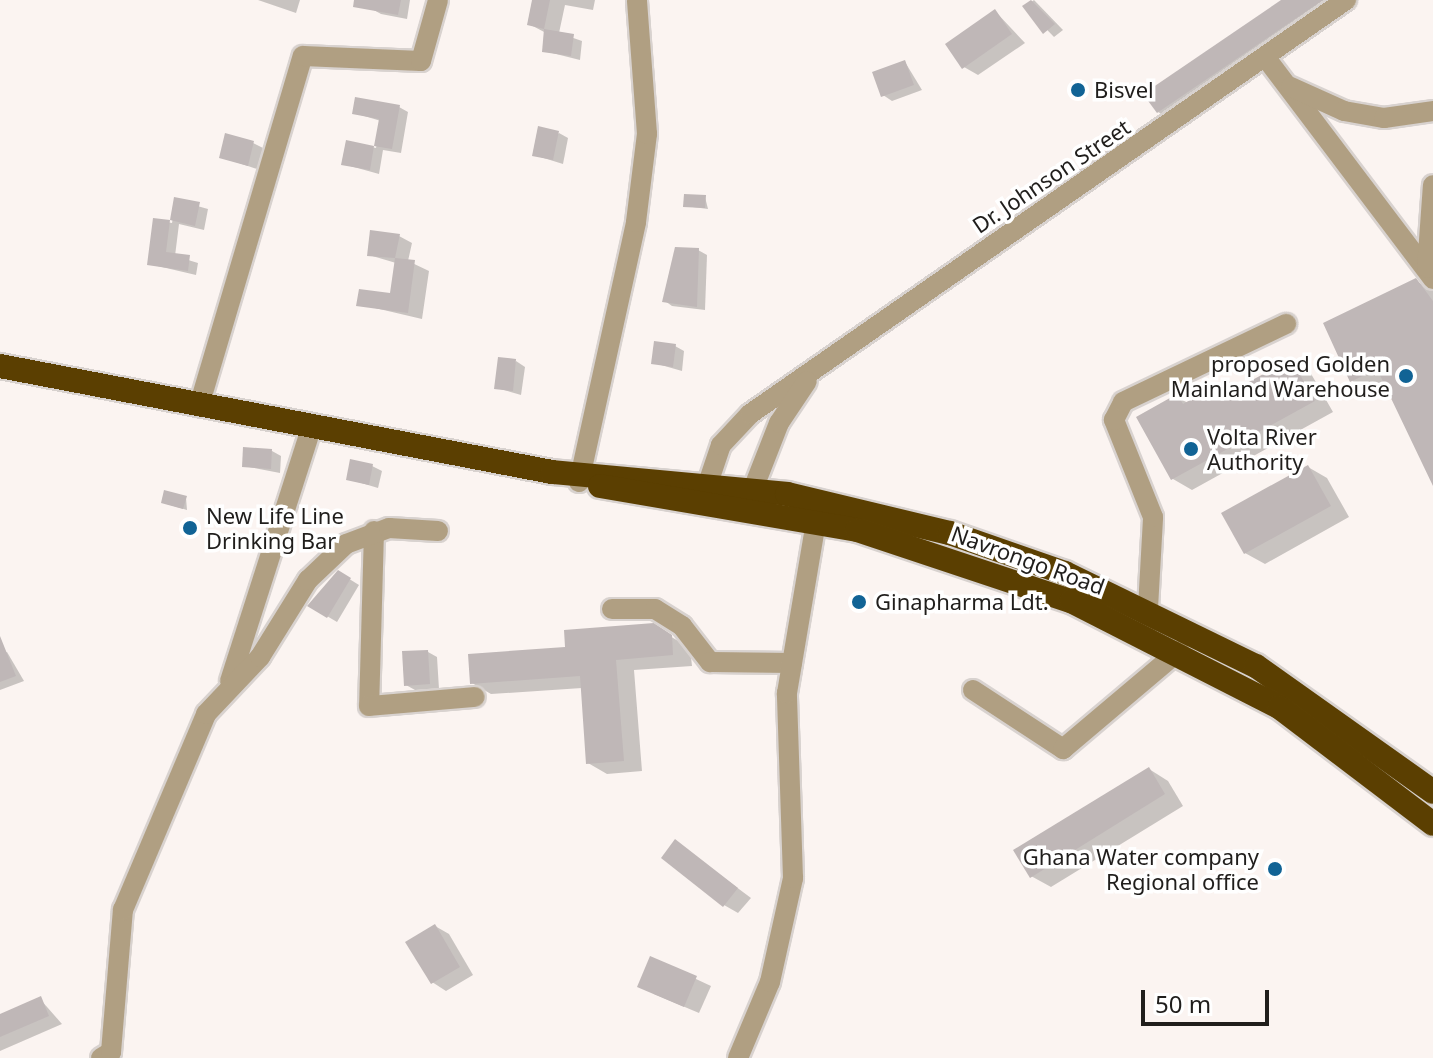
<!DOCTYPE html>
<html>
<head>
<meta charset="utf-8">
<style>
	body { margin:0 }
	#map { position:relative; width:1433px; height:1058px; overflow:hidden; background:#fbf4f1; font-family:"Noto Sans",sans-serif }
	div>[style] { position:absolute }
	.shadow>* { inset:0; background:#0003 }
	.building>* { inset:0; background:#bfb7b7 }
	.roads { filter:drop-shadow(2px 0 #d8d2cf) drop-shadow(-2px 0 #d8d2cf) drop-shadow(0 2px #d8d2cf) drop-shadow(0 -2px #d8d2cf) }
	.minor>* { height:20px; margin:-10px; padding:0 10px; transform-origin:10px; border-radius:10px; background:#b09f82 }
	.highway>* { height:24px; margin:-12px; padding:0 12px; transform-origin:12px; border-radius:12px; background:#5b3f01 }
	.dots>* { width:22px; height:22px; translate:-50% -50%; box-sizing:border-box; border:4px solid #fff; border-radius:50% }
	span { translate:-50% -50%; white-space:nowrap; text-align:center; line-height:1.15; -webkit-text-stroke:7px #fff; paint-order:stroke }
	.poi-label { font-size:22px; color:#201e1c }
	.left { translate:0 -50%; text-align:left }
	.right { translate:-100% -50%; text-align:right }
	.street-label { font-size:22px; color:#201e1c }
	.scale { position:absolute; left:1141px; top:990px; width:128px; height:36px; box-sizing:border-box; border:4px solid #201e1c; border-top:0; padding-left:10px; font-size:24px; line-height:28px; white-space:nowrap; color:#201e1c; -webkit-text-stroke:6px #fff; paint-order:stroke }
</style>
</head>
<body>
<div id="map">
	<div class="shadow">
		<div style="clip-path:polygon(258px 0,300px 0,296px 13px)"></div>
		<div style="clip-path:polygon(373px 0,410px 0,407px 19px,381px 14px,372px 9px)"></div>
		<div style="clip-path:polygon(534px 0,595px 0,593px 10px,565px 5px,559px 33px,582px 41px,580px 60px,544px 51px,546px 33px,529px 24px)"></div>
		<div style="clip-path:polygon(1034px 0,1063px 30px,1054px 37px,1025px 7px)"></div>
		<div style="clip-path:polygon(1285px 0,1357px 0,1177px 122px,1158px 112px)"></div>
		<div style="clip-path:polygon(995px 11px,1025px 43px,978px 75px,964px 67px)"></div>
		<div style="clip-path:polygon(905px 62px,922px 90px,892px 101px,883px 95px)"></div>
		<div style="clip-path:polygon(399px 107px,408px 112px,401px 153px,383px 150px,379px 174px,343px 164px,347px 142px,376px 148px,381px 121px,354px 113px)"></div>
		<div style="clip-path:polygon(559px 133px,568px 138px,563px 164px,534px 155px)"></div>
		<div style="clip-path:polygon(253px 143px,263px 148px,257px 169px,221px 157px)"></div>
		<div style="clip-path:polygon(705px 197px,708px 209px,685px 206px)"></div>
		<div style="clip-path:polygon(176px 200px,208px 209px,204px 230px,179px 224px,175px 256px,198px 263px,196px 275px,149px 264px,155px 220px,172px 223px)"></div>
		<div style="clip-path:polygon(399px 236px,412px 243px,408px 261px,429px 271px,422px 319px,358px 304px,392px 295px,396px 263px,369px 255px)"></div>
		<div style="clip-path:polygon(698px 250px,707px 255px,705px 310px,672px 306px,665px 301px)"></div>
		<div style="clip-path:polygon(1416px 281px,1433px 290px,1433px 481px,1386px 385px,1371px 392px,1352px 381px)"></div>
		<div style="clip-path:polygon(675px 346px,684px 351px,682px 371px,654px 363px)"></div>
		<div style="clip-path:polygon(516px 361px,525px 367px,521px 395px,497px 388px)"></div>
		<div style="clip-path:polygon(1291px 361px,1310px 372px,1333px 412px,1192px 490px,1173px 479px,1177px 397px,1188px 403px,1228px 382px,1240px 389px)"></div>
		<div style="clip-path:polygon(272px 451px,281px 456px,280px 473px,244px 466px)"></div>
		<div style="clip-path:polygon(372px 466px,382px 471px,378px 488px,348px 479px)"></div>
		<div style="clip-path:polygon(1308px 467px,1327px 478px,1349px 517px,1265px 564px,1245px 553px)"></div>
		<div style="clip-path:polygon(186px 498px,187px 510px,167px 504px)"></div>
		<div style="clip-path:polygon(338px 572px,359px 585px,337px 622px,310px 606px)"></div>
		<div style="clip-path:polygon(653px 626px,690px 648px,692px 666px,634px 670px,642px 771px,607px 774px,588px 763px,582px 688px,491px 694px,472px 683px)"></div>
		<div style="clip-path:polygon(7px 652px,24px 681px,0 690px,0 654px)"></div>
		<div style="clip-path:polygon(428px 652px,437px 657px,439px 689px,415px 690px,406px 685px)"></div>
		<div style="clip-path:polygon(1149px 769px,1168px 781px,1183px 806px,1051px 887px,1031px 876px)"></div>
		<div style="clip-path:polygon(676px 842px,751px 898px,738px 913px,724px 905px)"></div>
		<div style="clip-path:polygon(435px 926px,449px 934px,473px 975px,446px 991px,432px 982px)"></div>
		<div style="clip-path:polygon(651px 958px,711px 986px,699px 1013px,654px 994px)"></div>
		<div style="clip-path:polygon(40px 999px,62px 1024px,0 1051px,0 1016px)"></div>
	</div>
	<div class="building">
		<div style="clip-path:polygon(354px 0,401px 0,398px 15px,353px 7px)"></div>
		<div style="clip-path:polygon(532px 0,550px 0,544px 29px,527px 25px)"></div>
		<div style="clip-path:polygon(1031px 0,1055px 24px,1043px 34px,1022px 6px)"></div>
		<div style="clip-path:polygon(1281px 0,1323px 0,1157px 113px,1143px 94px)"></div>
		<div style="clip-path:polygon(995px 9px,1012px 34px,962px 69px,945px 44px)"></div>
		<div style="clip-path:polygon(544px 29px,574px 34px,571px 56px,542px 52px)"></div>
		<div style="clip-path:polygon(905px 60px,914px 85px,881px 97px,872px 72px)"></div>
		<div style="clip-path:polygon(355px 97px,400px 105px,392px 149px,374px 146px,379px 119px,352px 114px)"></div>
		<div style="clip-path:polygon(538px 126px,559px 131px,553px 160px,532px 156px)"></div>
		<div style="clip-path:polygon(225px 133px,254px 141px,248px 166px,219px 158px)"></div>
		<div style="clip-path:polygon(346px 140px,374px 146px,370px 170px,341px 165px)"></div>
		<div style="clip-path:polygon(684px 194px,706px 195px,705px 208px,683px 207px)"></div>
		<div style="clip-path:polygon(174px 197px,200px 202px,195px 226px,170px 220px)"></div>
		<div style="clip-path:polygon(153px 218px,170px 220px,166px 252px,190px 255px,188px 271px,147px 265px)"></div>
		<div style="clip-path:polygon(370px 230px,400px 234px,395px 258px,367px 256px)"></div>
		<div style="clip-path:polygon(675px 247px,699px 248px,697px 307px,662px 302px)"></div>
		<div style="clip-path:polygon(395px 258px,415px 260px,408px 313px,356px 306px,359px 289px,390px 293px)"></div>
		<div style="clip-path:polygon(1416px 278px,1433px 301px,1433px 486px,1377px 369px,1350px 382px,1323px 323px)"></div>
		<div style="clip-path:polygon(654px 341px,676px 344px,673px 367px,651px 364px)"></div>
		<div style="clip-path:polygon(498px 357px,516px 359px,513px 391px,494px 389px)"></div>
		<div style="clip-path:polygon(1291px 359px,1315px 401px,1171px 480px,1136px 417px,1177px 394px,1183px 404px,1228px 379px,1234px 390px)"></div>
		<div style="clip-path:polygon(243px 447px,272px 449px,271px 469px,242px 467px)"></div>
		<div style="clip-path:polygon(350px 459px,373px 464px,369px 485px,346px 480px)"></div>
		<div style="clip-path:polygon(1308px 465px,1331px 506px,1244px 554px,1221px 513px)"></div>
		<div style="clip-path:polygon(164px 490px,187px 496px,183px 509px,161px 503px)"></div>
		<div style="clip-path:polygon(338px 570px,351px 578px,327px 618px,307px 606px)"></div>
		<div style="clip-path:polygon(654px 623px,672px 635px,673px 655px,616px 660px,624px 761px,586px 764px,580px 676px,470px 684px,468px 654px,565px 647px,564px 630px)"></div>
		<div style="clip-path:polygon(0 636px,16px 676px,0 682px)"></div>
		<div style="clip-path:polygon(428px 650px,430px 684px,404px 686px,402px 651px)"></div>
		<div style="clip-path:polygon(1149px 767px,1165px 794px,1030px 878px,1013px 850px)"></div>
		<div style="clip-path:polygon(675px 839px,738px 888px,723px 907px,661px 858px)"></div>
		<div style="clip-path:polygon(435px 924px,460px 967px,431px 984px,405px 942px)"></div>
		<div style="clip-path:polygon(650px 956px,697px 976px,684px 1007px,637px 987px)"></div>
		<div style="clip-path:polygon(41px 996px,49px 1016px,0 1037px,0 1014px)"></div>
	</div>
	<div class="roads">
		<div class="minor">
			<div style="left:1266px;top:58px;width:277px;rotate:52.9deg"></div>
			<div style="left:1291px;top:87px;width:58px;rotate:24.4deg"></div>
			<div style="left:1344px;top:111px;width:41px;rotate:9.9deg"></div>
			<div style="left:1384px;top:118px;width:49px;rotate:-8.1deg"></div>
			<div style="left:1427px;top:268px;width:83px;rotate:-85.9deg"></div>
			<div style="left:199px;top:406px;width:365px;rotate:-73.5deg"></div>
			<div style="left:303px;top:56px;width:118px;rotate:2.4deg"></div>
			<div style="left:421px;top:61px;width:63px;rotate:-74.4deg"></div>
			<div style="left:579px;top:482px;width:266px;rotate:-77.6deg"></div>
			<div style="left:636px;top:222px;width:89px;rotate:-82.9deg"></div>
			<div style="left:647px;top:134px;width:134px;rotate:-94.3deg"></div>
			<div style="left:702px;top:501px;width:59px;rotate:-71.3deg"></div>
			<div style="left:721px;top:445px;width:42px;rotate:-46.9deg"></div>
			<div style="left:750px;top:414px;width:726px;rotate:-34.79deg"></div>
			<div style="left:748px;top:502px;width:85px;rotate:-68.6deg"></div>
			<div style="left:779px;top:423px;width:50px;rotate:-56.3deg"></div>
			<div style="left:374px;top:531px;width:175px;rotate:91.6deg"></div>
			<div style="left:369px;top:706px;width:106px;rotate:-4.9deg"></div>
			<div style="left:612px;top:609px;width:43px"></div>
			<div style="left:655px;top:609px;width:32px;rotate:32deg"></div>
			<div style="left:682px;top:626px;width:46px;rotate:52.1deg"></div>
			<div style="left:710px;top:662px;width:82px;rotate:0.7deg"></div>
			<div style="left:1147px;top:626px;width:109px;rotate:-86.8deg"></div>
			<div style="left:1153px;top:517px;width:105px;rotate:-111.9deg"></div>
			<div style="left:1114px;top:420px;width:20px;rotate:-63deg"></div>
			<div style="left:1123px;top:402px;width:181px;rotate:-25.6deg"></div>
			<div style="left:230px;top:681px;width:269px;rotate:-72.2deg"></div>
			<div style="left:973px;top:690px;width:108px;rotate:33.2deg"></div>
			<div style="left:1063px;top:749px;width:152px;rotate:-40.2deg"></div>
			<div style="left:101px;top:1058px;width:12px;rotate:-31deg"></div>
			<div style="left:111px;top:1052px;width:143px;rotate:-85.2deg"></div>
			<div style="left:123px;top:910px;width:213px;rotate:-67deg"></div>
			<div style="left:206px;top:714px;width:79px;rotate:-46.5deg"></div>
			<div style="left:260px;top:657px;width:91px;rotate:-58.1deg"></div>
			<div style="left:308px;top:580px;width:52px;rotate:-43.5deg"></div>
			<div style="left:346px;top:544px;width:46px;rotate:-20.4deg"></div>
			<div style="left:389px;top:528px;width:49px;rotate:3.5deg"></div>
			<div style="left:738px;top:1058px;width:82px;rotate:-67.2deg"></div>
			<div style="left:770px;top:982px;width:107px;rotate:-77.5deg"></div>
			<div style="left:793px;top:878px;width:185px;rotate:-91.9deg"></div>
			<div style="left:787px;top:693px;width:174px;rotate:-80.4deg"></div>
		</div>
		<div class="highway">
			<div style="left:0;top:366px;width:562px;rotate:10.87deg"></div>
			<div style="left:552px;top:472px;width:236px;rotate:5.3deg"></div>
			<div style="left:787px;top:494px;width:168px;rotate:13.5deg"></div>
			<div style="left:950px;top:533px;width:122px;rotate:19.2deg"></div>
			<div style="left:1065px;top:573px;width:212px;rotate:26deg"></div>
			<div style="left:1256px;top:666px;width:217px;rotate:35.4deg"></div>
			<div style="left:600px;top:486px;width:261px;rotate:9.7deg"></div>
			<div style="left:857px;top:530px;width:225px;rotate:18.4deg"></div>
			<div style="left:1071px;top:601px;width:233px;rotate:27deg"></div>
			<div style="left:1279px;top:707px;width:193px;rotate:37.2deg"></div>
		</div>
	</div>
	<div class="dots">
		<div style="left:1078px;top:90px;background:#116395"></div>
		<div style="left:1406px;top:376px;background:#116395"></div>
		<div style="left:1191px;top:449px;background:#116395"></div>
		<div style="left:190px;top:528px;background:#116395"></div>
		<div style="left:859px;top:602px;background:#116395"></div>
		<div style="left:1275px;top:869px;background:#116395"></div>
	</div>
	<div class="poi-label">
		<span class="left" style="left:1094px;top:90px">Bisvel</span>
		<span class="right" style="left:1390px;top:376px">proposed Golden<br>Mainland Warehouse</span>
		<span class="left" style="left:1207px;top:449px">Volta River<br>Authority</span>
		<span class="left" style="left:206px;top:528px">New Life Line<br>Drinking Bar</span>
		<span class="left" style="left:875px;top:602px">Ginapharma Ldt.</span>
		<span class="right" style="left:1259px;top:869px">Ghana Water company<br>Regional office</span>
	</div>
	<div class="street-label">
		<span style="left:1051px;top:176px;rotate:-34deg">Dr. Johnson Street</span>
		<span style="left:1028px;top:560px;rotate:20deg">Navrongo Road</span>
	</div>
	<div class="scale">50 m</div>
</div>
</body>
</html>
